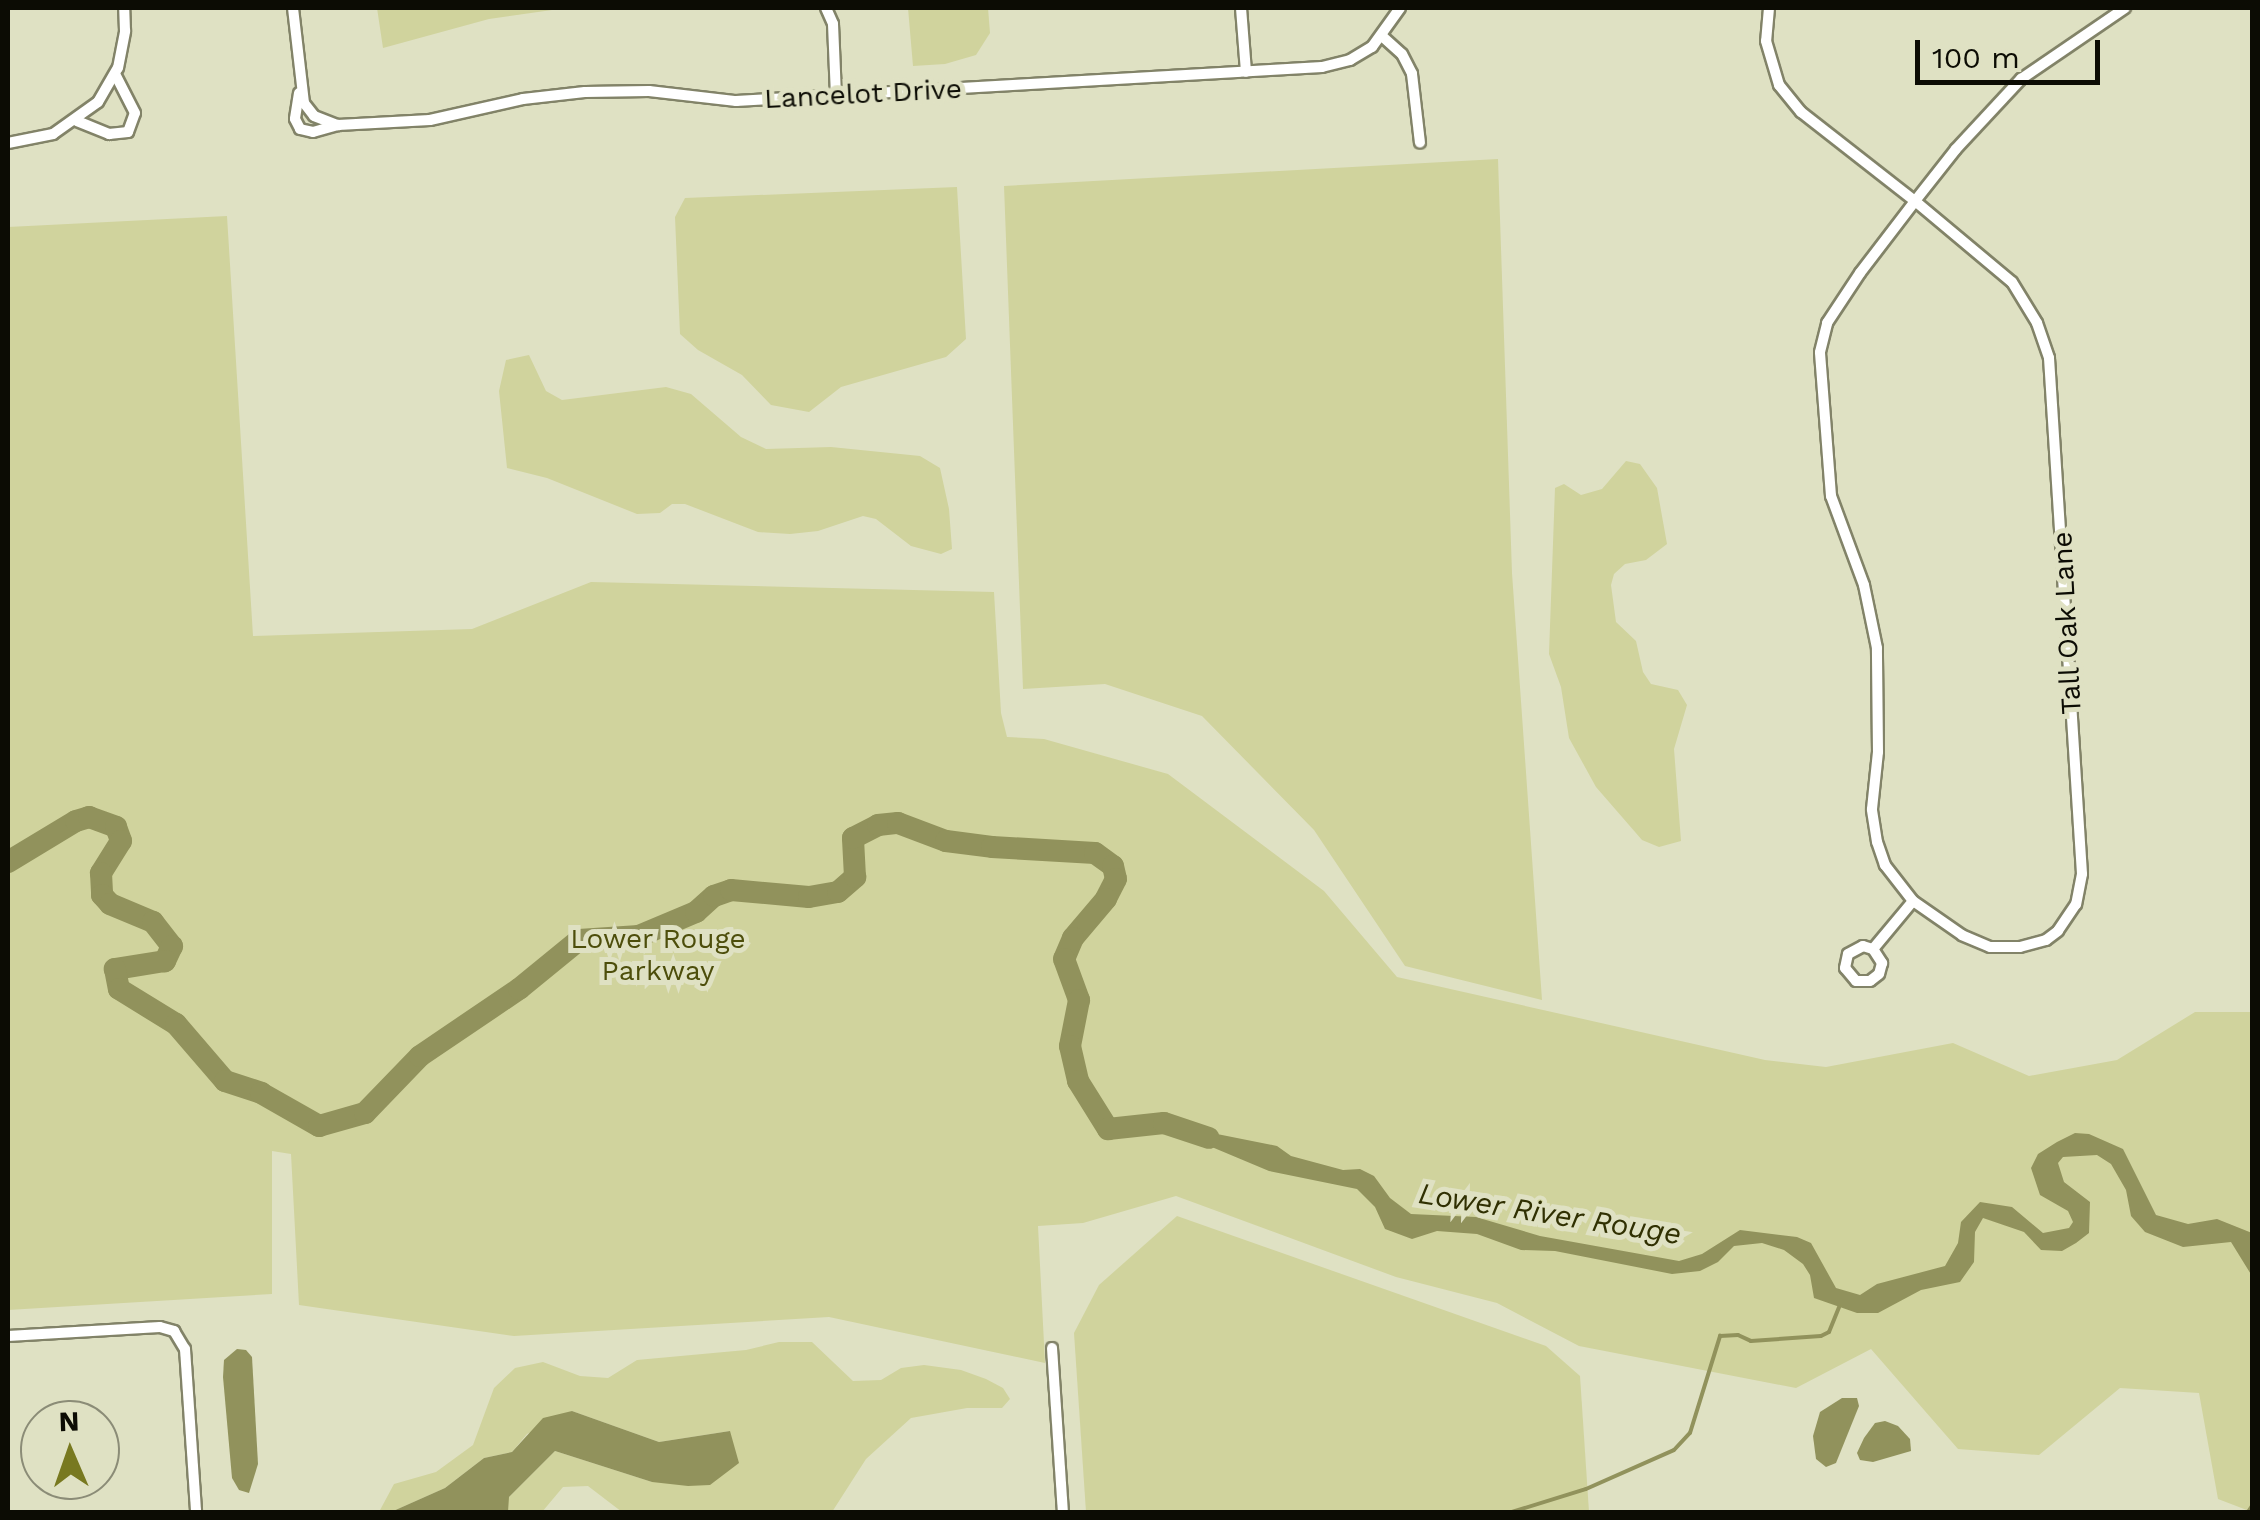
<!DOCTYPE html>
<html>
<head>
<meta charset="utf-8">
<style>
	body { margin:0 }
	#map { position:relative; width:2260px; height:1520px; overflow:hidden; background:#dfe1c3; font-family:"Work Sans",sans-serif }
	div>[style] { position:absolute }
	.green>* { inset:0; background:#d0d39d }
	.water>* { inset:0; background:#91925c }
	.stream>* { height:4px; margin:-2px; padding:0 2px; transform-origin:2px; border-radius:2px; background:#91925c }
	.river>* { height:22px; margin:-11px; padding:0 11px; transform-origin:11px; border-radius:11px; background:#91925c }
	.roads { filter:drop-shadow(2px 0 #828368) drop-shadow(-2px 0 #828368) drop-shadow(0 2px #828368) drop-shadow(0 -2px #828368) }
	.street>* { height:10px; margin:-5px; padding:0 5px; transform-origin:5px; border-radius:5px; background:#fff }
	span { translate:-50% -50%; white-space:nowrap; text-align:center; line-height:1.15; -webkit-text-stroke:10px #dfe1c3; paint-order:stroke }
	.street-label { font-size:28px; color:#0c0c04 }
	.park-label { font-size:28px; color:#4d4e0b }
	.water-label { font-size:30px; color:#303002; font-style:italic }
	.frame { position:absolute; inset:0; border:10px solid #0c0c04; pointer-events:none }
	.north { position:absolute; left:20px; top:1400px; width:100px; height:100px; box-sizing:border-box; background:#dfe1c3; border:2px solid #8b8c77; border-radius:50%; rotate:358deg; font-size:28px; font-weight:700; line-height:40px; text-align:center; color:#0c0c04 }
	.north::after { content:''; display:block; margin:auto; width:35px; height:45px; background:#787920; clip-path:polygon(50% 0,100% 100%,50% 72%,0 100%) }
	.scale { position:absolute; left:1915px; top:40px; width:185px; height:45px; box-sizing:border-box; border:5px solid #0c0c04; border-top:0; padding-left:12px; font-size:30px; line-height:35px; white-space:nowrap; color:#0c0c04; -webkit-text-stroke:8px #dfe1c3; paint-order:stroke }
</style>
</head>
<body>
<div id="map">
	<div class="green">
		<div style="clip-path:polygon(377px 8px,566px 8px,489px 19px,383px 48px)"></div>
		<div style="clip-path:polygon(908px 8px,988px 8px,990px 33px,976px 55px,945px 64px,913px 66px)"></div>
		<div style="clip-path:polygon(1498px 159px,1512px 573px,1542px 1000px,1405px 966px,1314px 830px,1202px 716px,1105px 684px,1023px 689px,1004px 186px)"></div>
		<div style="clip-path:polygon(957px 187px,966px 339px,946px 357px,841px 387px,809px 412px,771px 405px,742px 375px,698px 350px,680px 334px,675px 217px,685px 198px)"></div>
		<div style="clip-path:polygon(227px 216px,253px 636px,472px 629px,591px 582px,994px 592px,1001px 713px,1007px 737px,1044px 739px,1168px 774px,1324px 891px,1397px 977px,1765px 1060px,1826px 1067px,1953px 1043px,2029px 1076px,2117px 1060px,2195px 1012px,2252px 1012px,2252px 1512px,2218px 1499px,2199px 1393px,2120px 1388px,2039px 1455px,1958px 1449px,1871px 1349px,1796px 1388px,1579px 1346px,1497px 1303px,1396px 1277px,1176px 1196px,1083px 1223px,1038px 1226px,1045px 1363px,829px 1317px,514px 1336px,299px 1305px,291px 1154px,272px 1151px,272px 1294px,8px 1310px,8px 227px)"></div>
		<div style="clip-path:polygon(529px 355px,546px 391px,562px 400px,666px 387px,691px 394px,741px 437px,766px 449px,831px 447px,920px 456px,940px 468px,949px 509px,952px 549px,941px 554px,911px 546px,876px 519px,863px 516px,818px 531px,790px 534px,758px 532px,685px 504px,672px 504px,660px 513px,637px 514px,547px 478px,507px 468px,499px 391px,506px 360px)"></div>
		<div style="clip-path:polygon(1626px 461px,1640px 464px,1657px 488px,1667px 544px,1646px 560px,1625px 564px,1614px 574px,1611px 585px,1616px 622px,1636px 641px,1643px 672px,1651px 684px,1678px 690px,1687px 705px,1674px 749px,1681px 841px,1659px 847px,1642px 840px,1596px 787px,1569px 738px,1561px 687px,1549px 654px,1555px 488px,1564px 484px,1581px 495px,1602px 489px)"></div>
		<div style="clip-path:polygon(1177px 1216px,1546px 1346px,1580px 1376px,1589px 1512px,1086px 1512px,1074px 1333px,1099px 1285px)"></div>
		<div style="clip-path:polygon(779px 1342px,812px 1342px,853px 1381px,881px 1380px,901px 1368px,924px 1365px,961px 1370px,986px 1379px,1003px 1388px,1010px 1399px,1002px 1408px,967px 1408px,911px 1418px,866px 1459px,832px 1512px,622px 1512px,588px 1486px,563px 1487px,542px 1512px,508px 1512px,508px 1498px,555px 1451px,652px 1482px,730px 1431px,659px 1442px,572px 1411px,527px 1434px,512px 1452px,484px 1458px,445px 1488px,391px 1512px,379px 1512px,394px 1484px,436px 1472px,473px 1445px,494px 1388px,515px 1368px,543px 1362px,580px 1376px,608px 1378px,637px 1360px,746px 1350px)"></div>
	</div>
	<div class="water">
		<div style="clip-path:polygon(1182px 1127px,1277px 1146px,1291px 1156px,1343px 1170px,1360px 1169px,1374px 1176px,1390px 1198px,1411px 1214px,1476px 1217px,1540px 1236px,1679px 1261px,1702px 1254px,1740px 1230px,1797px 1237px,1811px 1243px,1836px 1288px,1860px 1295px,1877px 1284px,1945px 1266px,1958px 1243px,1961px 1222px,1980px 1202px,2012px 1207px,2043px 1233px,2069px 1228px,2073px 1222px,2068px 1211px,2040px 1195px,2031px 1168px,2038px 1154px,2057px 1142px,2075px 1133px,2089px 1134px,2123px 1149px,2156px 1215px,2188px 1224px,2217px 1219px,2252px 1233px,2252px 1276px,2231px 1242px,2183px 1247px,2145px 1232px,2131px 1216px,2126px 1190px,2111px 1164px,2097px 1155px,2063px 1157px,2058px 1163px,2064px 1182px,2090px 1202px,2089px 1233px,2076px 1243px,2062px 1251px,2041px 1250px,2024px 1232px,1983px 1218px,1975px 1232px,1974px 1262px,1960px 1282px,1921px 1290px,1878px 1313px,1857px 1313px,1814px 1298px,1810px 1275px,1803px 1264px,1784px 1250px,1762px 1243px,1734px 1246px,1718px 1262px,1700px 1271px,1672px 1274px,1555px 1251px,1521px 1250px,1477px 1234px,1437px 1231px,1412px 1239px,1385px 1229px,1375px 1207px,1357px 1189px,1269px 1171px,1207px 1145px)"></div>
		<div style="clip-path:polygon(237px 1349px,246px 1350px,252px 1357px,258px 1464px,249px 1493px,239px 1490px,232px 1478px,223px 1377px,224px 1360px)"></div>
		<div style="clip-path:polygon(1842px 1398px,1857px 1398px,1859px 1406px,1836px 1463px,1826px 1467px,1816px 1459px,1813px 1436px,1820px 1412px)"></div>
		<div style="clip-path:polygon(572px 1411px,659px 1442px,730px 1431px,739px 1463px,710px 1485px,688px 1486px,652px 1482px,555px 1451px,509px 1497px,508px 1512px,391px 1512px,445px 1488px,484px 1458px,512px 1452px,543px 1418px)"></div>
		<div style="clip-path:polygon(1885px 1421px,1898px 1426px,1910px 1439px,1911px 1451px,1873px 1462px,1860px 1460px,1857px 1453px,1864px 1438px,1875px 1423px)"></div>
	</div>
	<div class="stream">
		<div style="left:1512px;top:1512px;width:77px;rotate:-17.3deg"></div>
		<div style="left:1586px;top:1489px;width:96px;rotate:-23.9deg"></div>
		<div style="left:1674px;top:1450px;width:23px;rotate:-47deg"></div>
		<div style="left:1690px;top:1433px;width:102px;rotate:-72.8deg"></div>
		<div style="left:1720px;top:1336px;width:18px;rotate:-3deg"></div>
		<div style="left:1738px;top:1335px;width:14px;rotate:25deg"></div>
		<div style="left:1751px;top:1341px;width:70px;rotate:-4.1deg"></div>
		<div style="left:1821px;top:1336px;width:9px;rotate:-27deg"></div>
		<div style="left:1829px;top:1332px;width:27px;rotate:-68deg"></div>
		<div style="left:2248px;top:1512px;width:7px;rotate:-56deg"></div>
	</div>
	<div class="river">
		<div style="left:8px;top:862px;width:79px;rotate:-31.1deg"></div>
		<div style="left:76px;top:821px;width:14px;rotate:-17deg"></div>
		<div style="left:89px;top:817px;width:29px;rotate:20deg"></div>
		<div style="left:116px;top:827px;width:15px;rotate:70deg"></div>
		<div style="left:121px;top:841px;width:38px;rotate:122deg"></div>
		<div style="left:101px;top:873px;width:22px;rotate:87deg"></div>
		<div style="left:102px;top:895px;width:12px;rotate:48deg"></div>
		<div style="left:110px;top:904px;width:47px;rotate:22.7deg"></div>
		<div style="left:153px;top:922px;width:31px;rotate:52deg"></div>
		<div style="left:172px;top:946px;width:17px;rotate:115deg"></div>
		<div style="left:165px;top:961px;width:51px;rotate:170.9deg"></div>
		<div style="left:115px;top:969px;width:20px;rotate:79deg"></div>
		<div style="left:119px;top:989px;width:67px;rotate:31.6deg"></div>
		<div style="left:176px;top:1024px;width:75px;rotate:49.3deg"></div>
		<div style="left:225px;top:1081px;width:38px;rotate:18deg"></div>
		<div style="left:261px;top:1093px;width:67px;rotate:29.6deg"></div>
		<div style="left:319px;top:1126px;width:48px;rotate:-15.8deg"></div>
		<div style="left:365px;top:1113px;width:79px;rotate:-46deg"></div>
		<div style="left:420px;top:1056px;width:120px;rotate:-34.1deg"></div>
		<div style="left:519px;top:989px;width:77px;rotate:-39.2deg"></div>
		<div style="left:579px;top:940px;width:60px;rotate:-3.8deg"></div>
		<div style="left:639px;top:936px;width:62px;rotate:-22.8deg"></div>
		<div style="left:696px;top:912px;width:24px;rotate:-42deg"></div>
		<div style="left:714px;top:896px;width:18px;rotate:-19deg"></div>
		<div style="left:731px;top:890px;width:78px;rotate:5.1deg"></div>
		<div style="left:809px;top:897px;width:29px;rotate:-10deg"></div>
		<div style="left:838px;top:892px;width:23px;rotate:-41deg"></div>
		<div style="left:855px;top:877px;width:39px;rotate:-93deg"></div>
		<div style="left:853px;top:838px;width:28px;rotate:-27deg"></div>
		<div style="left:878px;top:825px;width:20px;rotate:-6deg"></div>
		<div style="left:898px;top:823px;width:51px;rotate:20.6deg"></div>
		<div style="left:946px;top:841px;width:46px;rotate:7.4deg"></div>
		<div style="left:992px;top:847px;width:103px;rotate:3.3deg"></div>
		<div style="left:1095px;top:853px;width:22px;rotate:36deg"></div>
		<div style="left:1113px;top:866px;width:13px;rotate:77deg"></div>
		<div style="left:1116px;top:879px;width:22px;rotate:117deg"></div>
		<div style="left:1106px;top:899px;width:51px;rotate:130.2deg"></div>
		<div style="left:1073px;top:938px;width:23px;rotate:113deg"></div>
		<div style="left:1064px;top:959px;width:44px;rotate:69.9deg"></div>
		<div style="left:1079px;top:1000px;width:47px;rotate:101.1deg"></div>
		<div style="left:1070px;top:1046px;width:36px;rotate:77deg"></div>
		<div style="left:1078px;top:1081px;width:57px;rotate:58deg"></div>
		<div style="left:1108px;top:1129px;width:56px;rotate:-6.1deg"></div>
		<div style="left:1164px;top:1123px;width:47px;rotate:18.4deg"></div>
	</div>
	<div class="roads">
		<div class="street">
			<div style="left:293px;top:8px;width:96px;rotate:83.4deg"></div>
			<div style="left:304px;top:103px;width:16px;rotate:52deg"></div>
			<div style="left:314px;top:116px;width:26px;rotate:21deg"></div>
			<div style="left:338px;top:125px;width:92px;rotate:-3.1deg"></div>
			<div style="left:430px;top:120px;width:95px;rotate:-12.7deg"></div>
			<div style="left:523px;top:99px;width:62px;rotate:-6.4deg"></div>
			<div style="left:585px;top:92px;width:64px;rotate:-0.9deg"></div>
			<div style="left:649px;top:91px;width:88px;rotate:6.6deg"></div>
			<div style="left:736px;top:101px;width:587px;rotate:-3.32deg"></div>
			<div style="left:1322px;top:67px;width:29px;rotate:-14deg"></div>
			<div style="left:1350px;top:60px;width:26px;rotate:-31deg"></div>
			<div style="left:1372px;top:47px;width:48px;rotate:-54.3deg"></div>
			<div style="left:826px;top:8px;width:17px;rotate:66deg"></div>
			<div style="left:833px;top:24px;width:72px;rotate:87.6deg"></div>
			<div style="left:1241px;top:8px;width:64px;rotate:85.5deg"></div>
			<div style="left:1769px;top:8px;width:33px;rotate:95deg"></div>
			<div style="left:1766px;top:41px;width:46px;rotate:73.5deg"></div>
			<div style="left:1779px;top:85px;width:35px;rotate:51deg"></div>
			<div style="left:1801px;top:112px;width:145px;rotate:38deg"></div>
			<div style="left:1915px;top:201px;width:126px;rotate:39.9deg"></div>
			<div style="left:2012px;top:282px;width:48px;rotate:58.6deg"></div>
			<div style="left:2037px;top:323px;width:37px;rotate:71deg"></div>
			<div style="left:2049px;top:358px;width:517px;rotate:86.34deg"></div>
			<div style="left:2082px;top:874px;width:31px;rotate:101deg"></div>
			<div style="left:2076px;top:904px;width:32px;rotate:124deg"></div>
			<div style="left:2058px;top:931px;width:15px;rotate:143deg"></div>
			<div style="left:2046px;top:940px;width:27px;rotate:165deg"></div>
			<div style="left:2020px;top:947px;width:30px;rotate:180deg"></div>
			<div style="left:1990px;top:947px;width:30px;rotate:-157deg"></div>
			<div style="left:1962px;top:935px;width:60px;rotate:-145.2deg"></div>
			<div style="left:1913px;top:901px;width:46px;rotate:-127.9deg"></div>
			<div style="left:1885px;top:865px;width:24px;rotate:-109deg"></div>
			<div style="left:1877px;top:842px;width:33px;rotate:-99deg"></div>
			<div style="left:1872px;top:809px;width:57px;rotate:-84deg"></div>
			<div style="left:1878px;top:752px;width:104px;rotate:-90.6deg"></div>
			<div style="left:1877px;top:648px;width:64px;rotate:-101.7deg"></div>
			<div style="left:1864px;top:585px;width:95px;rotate:-110.3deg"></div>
			<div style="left:1831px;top:496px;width:144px;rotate:-94.4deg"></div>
			<div style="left:1820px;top:352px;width:30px;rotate:-76deg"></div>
			<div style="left:1827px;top:323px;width:60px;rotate:-56.6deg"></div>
			<div style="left:1860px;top:273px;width:91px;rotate:-52.6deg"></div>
			<div style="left:1915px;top:201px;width:66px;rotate:-51.7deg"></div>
			<div style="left:1956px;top:149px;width:96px;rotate:-47.1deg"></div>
			<div style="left:2021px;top:79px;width:126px;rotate:-34.3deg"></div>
			<div style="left:1383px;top:37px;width:25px;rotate:42deg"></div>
			<div style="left:1402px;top:54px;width:22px;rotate:63deg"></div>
			<div style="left:1412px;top:74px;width:69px;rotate:83.4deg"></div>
			<div style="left:299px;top:93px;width:26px;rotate:99deg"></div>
			<div style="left:295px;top:119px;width:11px;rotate:63deg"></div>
			<div style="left:300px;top:129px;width:13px;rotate:13deg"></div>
			<div style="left:313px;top:132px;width:26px;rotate:-16deg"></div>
			<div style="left:77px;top:121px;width:35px;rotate:22deg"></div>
			<div style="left:109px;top:134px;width:19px;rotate:-6deg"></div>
			<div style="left:128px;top:132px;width:20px;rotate:-70deg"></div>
			<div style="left:135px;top:113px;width:44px;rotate:-117.1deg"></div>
			<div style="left:8px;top:143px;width:46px;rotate:-11.3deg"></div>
			<div style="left:53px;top:134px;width:55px;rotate:-35.4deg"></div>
			<div style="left:98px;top:102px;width:39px;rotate:-60deg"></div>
			<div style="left:118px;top:68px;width:38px;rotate:-79deg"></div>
			<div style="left:125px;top:31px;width:23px;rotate:-92deg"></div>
			<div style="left:1873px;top:949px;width:17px;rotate:57deg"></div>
			<div style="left:1882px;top:963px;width:11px;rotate:105deg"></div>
			<div style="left:1879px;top:974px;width:11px;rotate:142deg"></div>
			<div style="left:1870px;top:981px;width:14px;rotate:180deg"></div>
			<div style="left:1856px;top:981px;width:17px;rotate:-130deg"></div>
			<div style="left:1845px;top:968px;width:14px;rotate:-78deg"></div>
			<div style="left:1848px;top:954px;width:17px;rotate:-28deg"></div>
			<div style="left:1863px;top:946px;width:10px;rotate:17deg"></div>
			<div style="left:1873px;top:949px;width:62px;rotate:-50.2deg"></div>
			<div style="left:8px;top:1336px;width:152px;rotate:-3.4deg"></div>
			<div style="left:160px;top:1327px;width:15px;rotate:16deg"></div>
			<div style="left:174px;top:1331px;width:21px;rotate:59deg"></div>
			<div style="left:185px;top:1349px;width:163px;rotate:86.1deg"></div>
			<div style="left:1052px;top:1348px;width:164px;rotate:86.2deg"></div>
		</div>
	</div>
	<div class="street-label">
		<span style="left:863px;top:94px;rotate:-3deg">Lancelot Drive</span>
		<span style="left:2067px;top:623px;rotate:-93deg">Tall Oak Lane</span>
	</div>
	<div class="park-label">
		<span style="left:658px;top:955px">Lower Rouge<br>Parkway</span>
	</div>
	<div class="water-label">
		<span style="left:1550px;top:1214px;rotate:9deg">Lower River Rouge</span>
	</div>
	<div class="frame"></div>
	<div class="north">N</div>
	<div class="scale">100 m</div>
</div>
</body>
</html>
